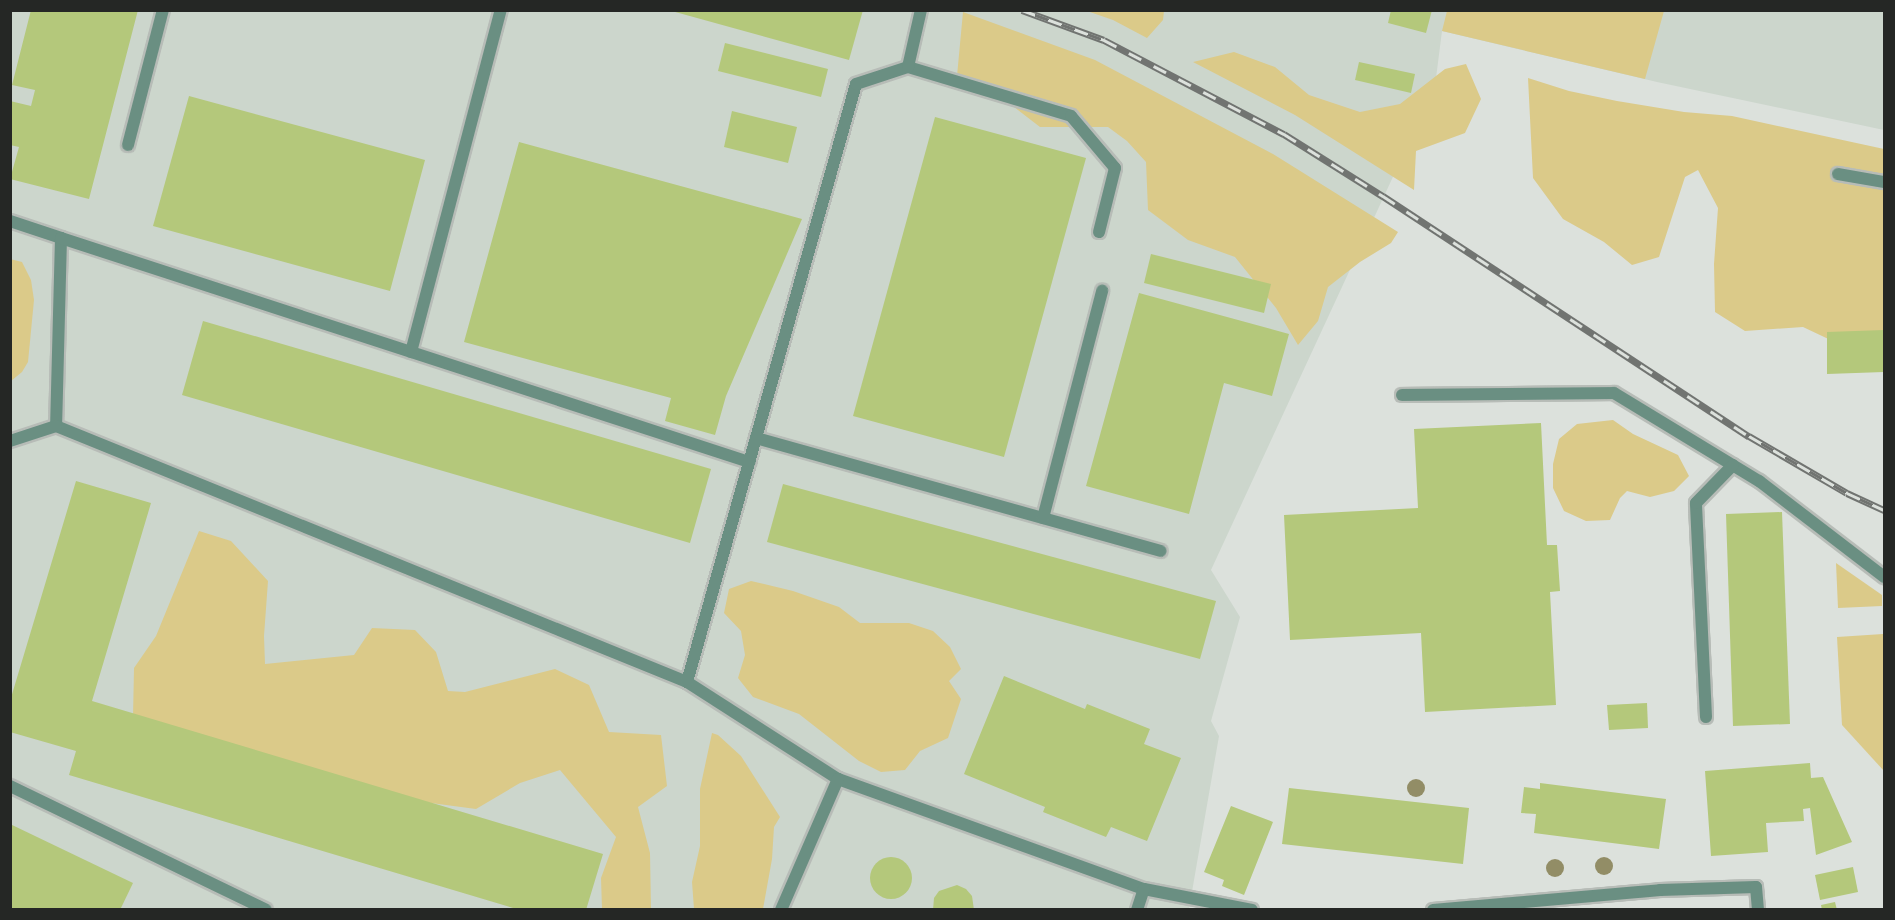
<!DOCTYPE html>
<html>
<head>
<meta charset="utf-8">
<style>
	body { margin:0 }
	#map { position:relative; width:1895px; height:920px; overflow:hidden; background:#dce1dc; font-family:"PT Sans Narrow",sans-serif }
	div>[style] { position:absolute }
	.built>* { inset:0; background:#ccd6cc }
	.green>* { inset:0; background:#dbca89 }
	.building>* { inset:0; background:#b4c87b }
	.round { border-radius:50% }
	.roads { filter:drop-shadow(2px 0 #b7bcb7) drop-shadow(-2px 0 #b7bcb7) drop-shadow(0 2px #b7bcb7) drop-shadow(0 -2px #b7bcb7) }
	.lane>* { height:12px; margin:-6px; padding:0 6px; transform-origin:6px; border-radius:6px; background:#6a8f82 }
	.rail>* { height:7px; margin-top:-3.5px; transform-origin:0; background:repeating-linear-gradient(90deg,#dce1dc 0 14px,#717471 0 28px); box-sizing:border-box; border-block:2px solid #717471 }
	.trees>* { width:18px; height:18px; margin:-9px; border-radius:50%; background:#928d66 }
	span { translate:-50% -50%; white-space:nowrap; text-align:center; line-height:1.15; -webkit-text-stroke:6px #dce1dc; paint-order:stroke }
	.frame { position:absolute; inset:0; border:12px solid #252725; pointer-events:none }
</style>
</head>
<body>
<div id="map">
	<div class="built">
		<div style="clip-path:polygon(10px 11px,1884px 11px,1884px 130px,1657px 82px,1442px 31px,1435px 86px,1211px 570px,1240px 617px,1211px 721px,1219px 736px,1189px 909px,11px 909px)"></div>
	</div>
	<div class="green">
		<div style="clip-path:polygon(1087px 11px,1164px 11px,1163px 20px,1147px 38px,1113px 20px)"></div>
		<div style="clip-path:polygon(1447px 11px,1447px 10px,1664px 11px,1645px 79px,1442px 31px)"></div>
		<div style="clip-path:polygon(963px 12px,1095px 60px,1273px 154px,1398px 232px,1391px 243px,1360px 262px,1328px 287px,1318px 321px,1298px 345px,1276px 308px,1235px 257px,1188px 240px,1148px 210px,1146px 162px,1127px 141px,1108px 127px,1040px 127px,1001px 97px,957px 76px)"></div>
		<div style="clip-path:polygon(1234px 52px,1275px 67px,1309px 95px,1360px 112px,1400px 104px,1445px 69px,1466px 64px,1481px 99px,1465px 133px,1416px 151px,1414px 190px,1295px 115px,1193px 62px)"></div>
		<div style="clip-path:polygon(1528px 78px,1569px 91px,1617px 101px,1684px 112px,1732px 116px,1884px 149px,1884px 358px,1858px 353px,1803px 327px,1745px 331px,1715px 312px,1714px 264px,1718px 208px,1698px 170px,1685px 177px,1659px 257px,1632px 265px,1604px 242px,1563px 219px,1533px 178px)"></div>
		<div style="clip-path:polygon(10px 259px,22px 262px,31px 280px,34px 300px,28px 362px,22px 372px,11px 381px)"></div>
		<div style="clip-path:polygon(1613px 420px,1633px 434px,1678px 455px,1689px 476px,1674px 491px,1650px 497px,1627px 491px,1620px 498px,1610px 520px,1586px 521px,1564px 511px,1553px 488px,1553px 464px,1559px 439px,1577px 424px)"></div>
		<div style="clip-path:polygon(199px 531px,231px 541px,268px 581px,264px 636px,265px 664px,354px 655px,372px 628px,415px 630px,436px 652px,448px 691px,465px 692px,555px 669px,589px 685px,609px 732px,661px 735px,667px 786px,638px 807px,650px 853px,651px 909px,602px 909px,601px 878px,616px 837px,560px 770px,520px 783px,476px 809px,356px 793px,133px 717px,134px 668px,156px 636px)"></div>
		<div style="clip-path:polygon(1836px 563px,1882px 595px,1882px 606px,1838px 608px)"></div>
		<div style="clip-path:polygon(751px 581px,793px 591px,839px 607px,860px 623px,909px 623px,933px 631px,950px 647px,961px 669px,949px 681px,961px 699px,948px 738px,920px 751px,905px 770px,881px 772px,859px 761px,799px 714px,753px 697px,738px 678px,745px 655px,741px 631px,724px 613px,729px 589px)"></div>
		<div style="clip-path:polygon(1883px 634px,1884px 656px,1884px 771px,1842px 725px,1837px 637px)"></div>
		<div style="clip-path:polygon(712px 733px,718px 735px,741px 756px,780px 817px,774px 827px,772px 859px,763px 909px,694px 909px,692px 882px,700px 846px,700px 789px)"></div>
	</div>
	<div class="building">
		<div style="clip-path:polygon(31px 10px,138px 10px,89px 199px,10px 179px,19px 147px,10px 145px,10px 101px,31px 106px,35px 90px,12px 85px)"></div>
		<div style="clip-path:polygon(668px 10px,863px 10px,849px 60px)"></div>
		<div style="clip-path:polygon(1391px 10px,1432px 10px,1426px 33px,1388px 23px)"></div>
		<div style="clip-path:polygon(725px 43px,828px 69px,821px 97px,718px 71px)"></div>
		<div style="clip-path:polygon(1359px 62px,1415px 74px,1411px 93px,1355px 80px)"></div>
		<div style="clip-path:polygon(189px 96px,425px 160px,390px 291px,153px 226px)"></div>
		<div style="clip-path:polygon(732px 111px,797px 127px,788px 163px,724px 147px)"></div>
		<div style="clip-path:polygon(935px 117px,1086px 158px,1004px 457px,853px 416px)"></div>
		<div style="clip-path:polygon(519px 142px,802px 219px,726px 396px,715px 435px,665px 421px,671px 398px,464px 342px)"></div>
		<div style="clip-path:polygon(1151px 254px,1271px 284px,1264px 313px,1144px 283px)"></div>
		<div style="clip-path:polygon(1139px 293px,1289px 334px,1272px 396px,1224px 383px,1189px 514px,1086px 486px)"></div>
		<div style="clip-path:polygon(203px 321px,711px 469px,690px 543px,182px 395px)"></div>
		<div style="clip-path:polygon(1884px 330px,1884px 372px,1827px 374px,1827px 332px)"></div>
		<div style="clip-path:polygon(1541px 423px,1547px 545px,1557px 545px,1560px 591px,1550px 592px,1556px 705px,1425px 712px,1421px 633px,1290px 640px,1284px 515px,1418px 508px,1414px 429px)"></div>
		<div style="clip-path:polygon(76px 481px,151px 503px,92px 701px,603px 854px,586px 910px,520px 910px,69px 775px,76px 751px,10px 732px,10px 701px)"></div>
		<div style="clip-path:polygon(783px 484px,1216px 601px,1200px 659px,767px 542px)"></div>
		<div style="clip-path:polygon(1782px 512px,1790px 724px,1733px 726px,1726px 514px)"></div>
		<div style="clip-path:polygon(1004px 676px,1085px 709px,1087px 704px,1150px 729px,1144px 744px,1181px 758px,1147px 841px,1111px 827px,1106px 837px,1043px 812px,1045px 807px,964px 774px)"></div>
		<div style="clip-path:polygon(1647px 703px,1648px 728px,1609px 730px,1607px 705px)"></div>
		<div style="clip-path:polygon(1810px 763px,1811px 778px,1823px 777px,1852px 842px,1816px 855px,1810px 808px,1803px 809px,1804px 821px,1766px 823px,1768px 852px,1711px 856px,1705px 771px)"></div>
		<div style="clip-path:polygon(1540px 783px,1666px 799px,1659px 849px,1534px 833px,1536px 814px,1521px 813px,1524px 787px,1540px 789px)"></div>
		<div style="clip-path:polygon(1289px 788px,1469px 808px,1463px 864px,1282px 844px)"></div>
		<div style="clip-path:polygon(1231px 806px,1273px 822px,1244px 895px,1222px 886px,1224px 880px,1204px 872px)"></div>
		<div style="clip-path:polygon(10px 824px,133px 883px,120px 910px,10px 910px)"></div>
		<div class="round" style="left:870px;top:857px;width:42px;height:42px"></div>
		<div style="clip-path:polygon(1853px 867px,1858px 892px,1820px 900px,1815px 875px)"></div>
		<div style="clip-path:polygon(957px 885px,966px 889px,972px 896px,974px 910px,933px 910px,934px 898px,939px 891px)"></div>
		<div style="clip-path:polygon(1835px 902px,1837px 910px,1822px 910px,1821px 905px)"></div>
	</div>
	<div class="roads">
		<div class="lane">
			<div style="left:908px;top:67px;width:170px;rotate:16.7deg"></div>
			<div style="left:1071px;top:116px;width:68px;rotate:49.8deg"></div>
			<div style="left:1115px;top:168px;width:66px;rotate:104deg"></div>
			<div style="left:128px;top:145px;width:139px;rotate:-75.5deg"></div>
			<div style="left:1838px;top:174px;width:47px;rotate:9.9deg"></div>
			<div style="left:10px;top:221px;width:54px;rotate:18.4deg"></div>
			<div style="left:61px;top:238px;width:188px;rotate:91.5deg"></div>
			<div style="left:56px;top:426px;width:681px;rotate:22.08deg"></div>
			<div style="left:687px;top:682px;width:179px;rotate:32.7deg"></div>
			<div style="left:838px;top:779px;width:325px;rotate:19.8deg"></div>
			<div style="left:1144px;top:889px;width:110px;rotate:11deg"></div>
			<div style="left:61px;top:238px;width:724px;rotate:18.03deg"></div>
			<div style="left:411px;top:352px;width:354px;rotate:-75.3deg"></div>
			<div style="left:1402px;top:395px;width:212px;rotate:-0.5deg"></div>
			<div style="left:1614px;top:393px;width:170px;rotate:31.3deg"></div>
			<div style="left:1759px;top:481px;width:158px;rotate:37.5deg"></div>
			<div style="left:756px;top:438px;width:420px;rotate:15.6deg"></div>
			<div style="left:10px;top:441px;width:48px;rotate:-18.1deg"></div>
			<div style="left:1043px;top:518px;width:235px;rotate:-75.4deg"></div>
			<div style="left:687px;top:682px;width:621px;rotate:-74.22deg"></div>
			<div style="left:856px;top:84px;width:55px;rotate:-18.1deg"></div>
			<div style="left:908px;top:67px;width:58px;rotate:-77.2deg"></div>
			<div style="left:1706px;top:717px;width:214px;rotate:-92.7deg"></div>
			<div style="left:1696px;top:503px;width:53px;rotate:-45.8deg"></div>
			<div style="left:10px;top:786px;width:284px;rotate:25.8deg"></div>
			<div style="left:781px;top:910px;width:143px;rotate:-66.5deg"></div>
			<div style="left:1137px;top:910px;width:22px;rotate:-72deg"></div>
			<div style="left:1433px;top:910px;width:228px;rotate:-5deg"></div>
			<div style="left:1660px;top:890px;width:96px;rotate:-1.8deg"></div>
			<div style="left:1756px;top:887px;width:23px;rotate:85deg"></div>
		</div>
	</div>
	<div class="rail">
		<div style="left:1022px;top:10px;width:87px;rotate:20.1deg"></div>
		<div style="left:1104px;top:40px;width:203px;rotate:27.6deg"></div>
		<div style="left:1284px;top:134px;width:117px;rotate:32.1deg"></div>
		<div style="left:1383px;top:196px;width:438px;rotate:33.3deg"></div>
		<div style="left:1749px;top:436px;width:113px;rotate:30.2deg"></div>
		<div style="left:1847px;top:493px;width:41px;rotate:24.7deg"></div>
	</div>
	<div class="trees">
		<div style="left:1416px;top:788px"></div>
		<div style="left:1604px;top:866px"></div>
		<div style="left:1555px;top:868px"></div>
	</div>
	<div class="frame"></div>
</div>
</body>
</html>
